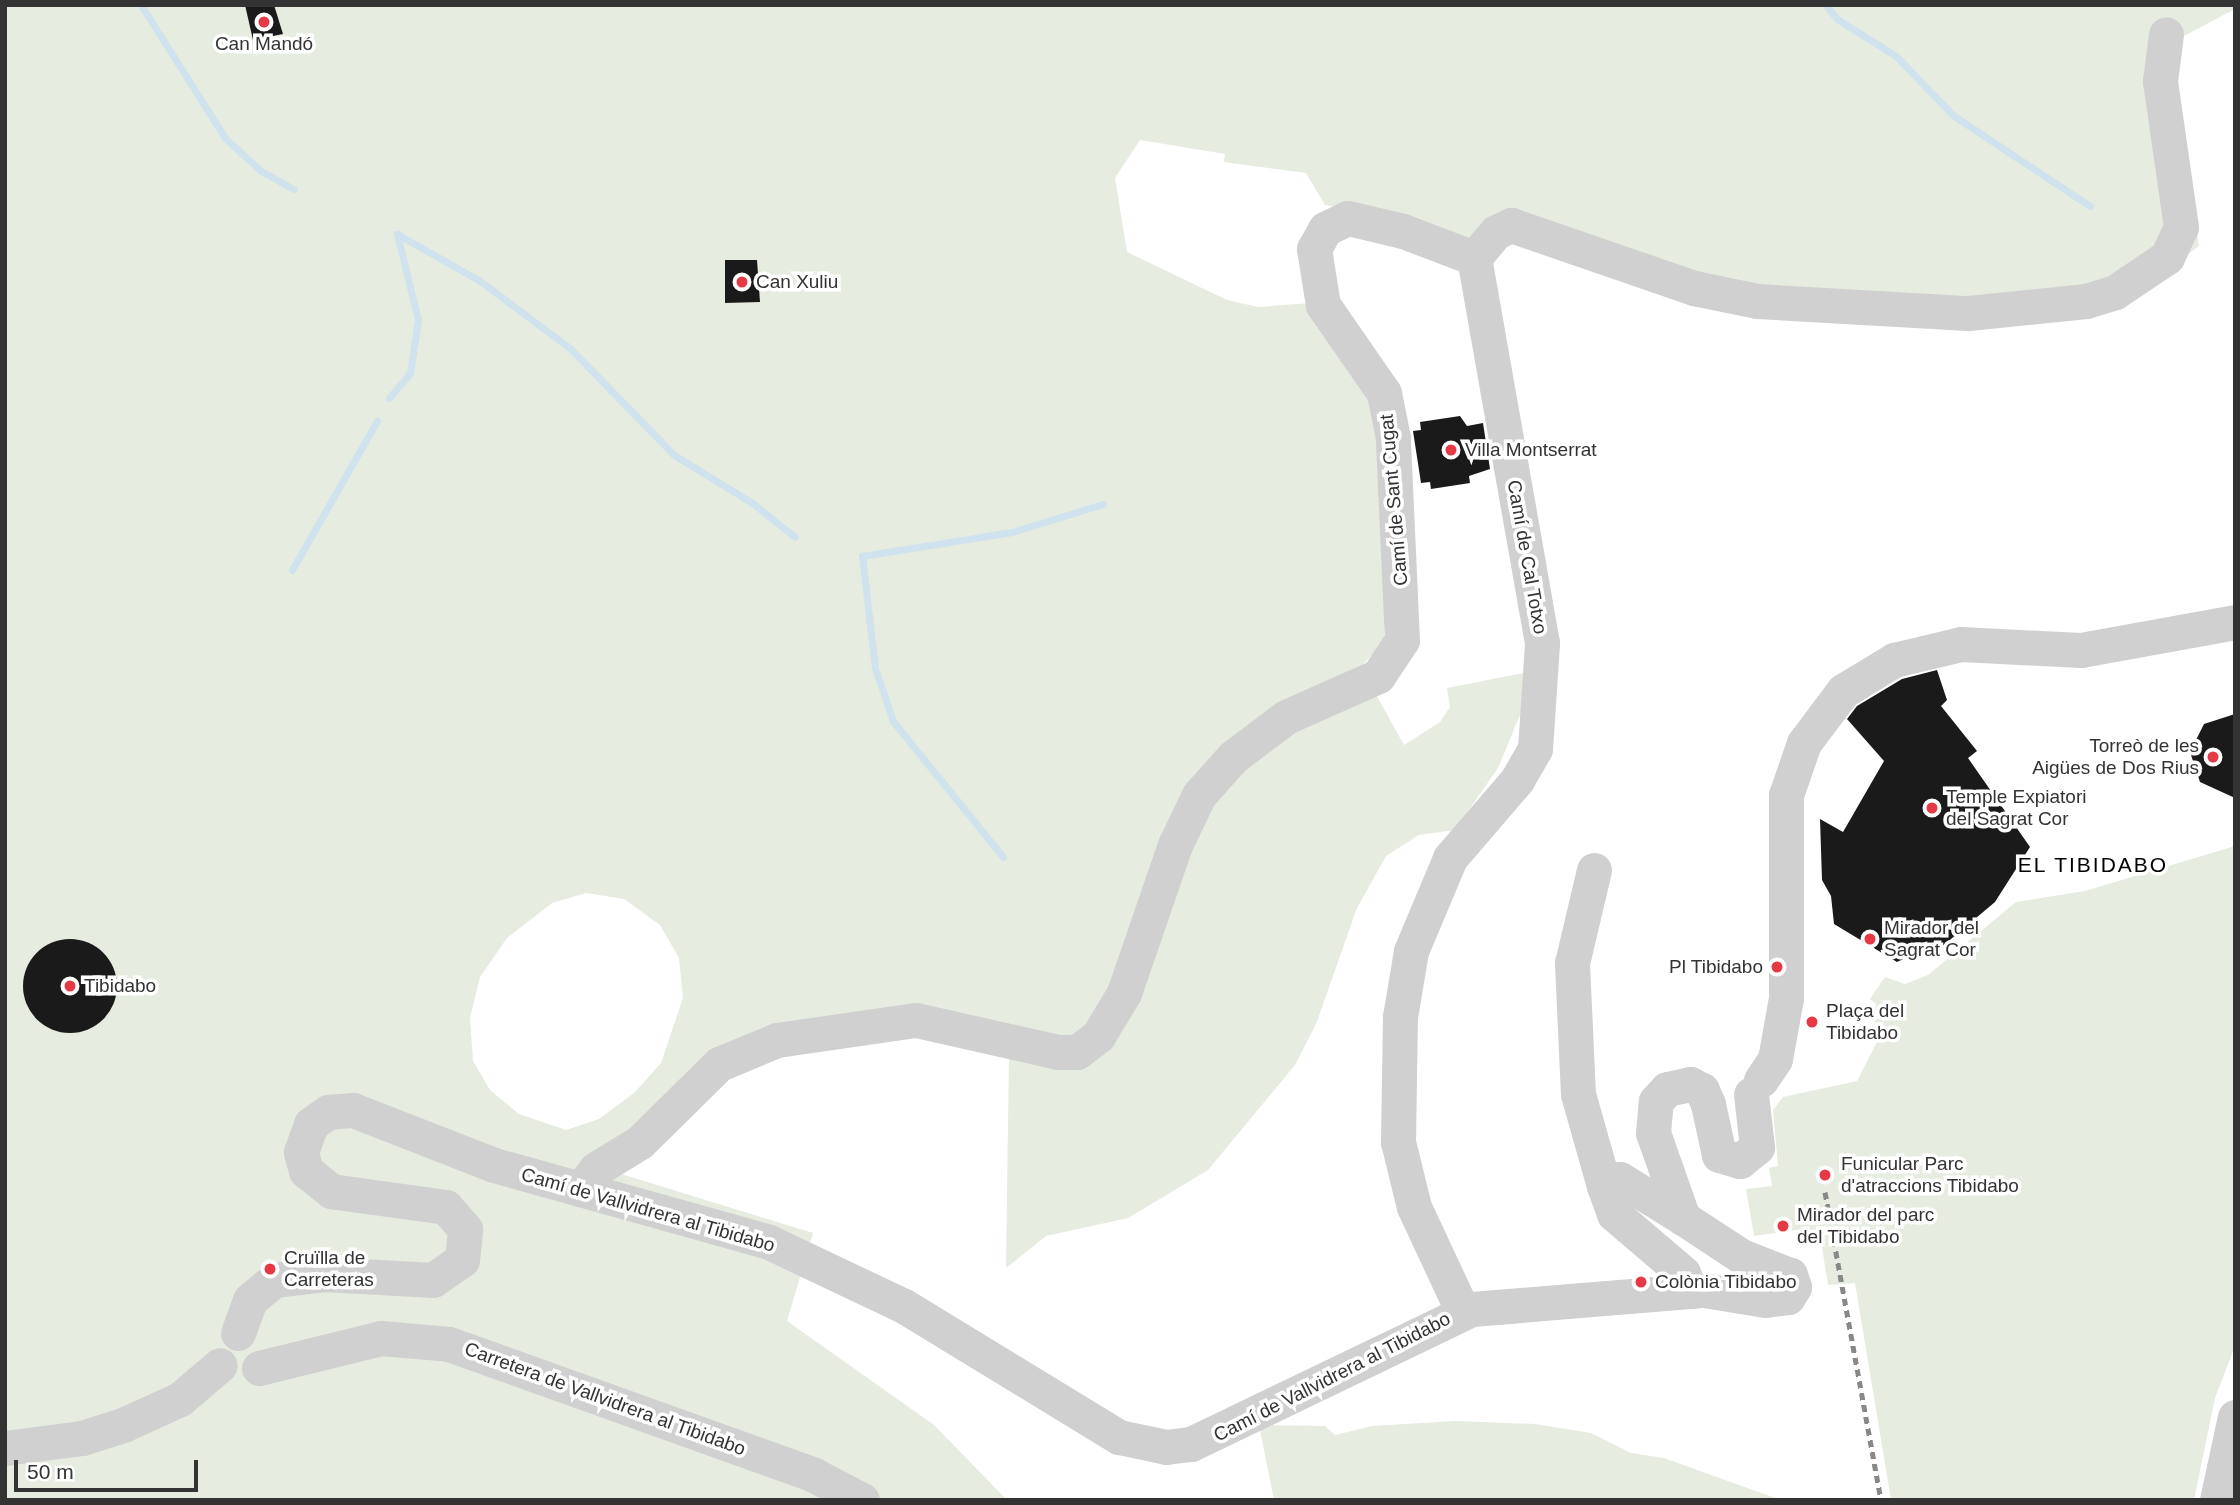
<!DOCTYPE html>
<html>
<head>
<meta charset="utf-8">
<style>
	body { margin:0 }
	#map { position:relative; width:2240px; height:1505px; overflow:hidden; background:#fff; font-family:Arial,sans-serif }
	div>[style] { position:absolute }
	.green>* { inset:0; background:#e6ecdf }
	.stream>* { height:7px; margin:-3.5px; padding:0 3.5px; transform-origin:3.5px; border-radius:3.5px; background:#cfe2ee }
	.building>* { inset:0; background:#1a1a1a }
	.round { border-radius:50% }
	.minor>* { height:35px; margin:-17.5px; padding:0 17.5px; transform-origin:17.5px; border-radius:17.5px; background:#d0d0d0 }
	.rail>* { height:5px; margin-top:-2.5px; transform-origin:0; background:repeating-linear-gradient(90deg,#888 0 7px,transparent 0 12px) }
	.dots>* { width:19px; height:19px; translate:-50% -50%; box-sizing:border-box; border:4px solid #fff; border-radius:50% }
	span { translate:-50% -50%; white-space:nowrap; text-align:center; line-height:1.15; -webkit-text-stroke:7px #fff; paint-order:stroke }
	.poi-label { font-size:19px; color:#333 }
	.left { translate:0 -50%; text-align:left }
	.right { translate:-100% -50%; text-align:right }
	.street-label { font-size:19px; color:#333 }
	.neighbourhood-label { font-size:21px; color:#000; letter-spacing:2px }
	.frame { position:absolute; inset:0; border:7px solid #333; pointer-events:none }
	.scale { position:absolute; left:14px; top:1460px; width:184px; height:32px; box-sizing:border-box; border:4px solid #333; border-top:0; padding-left:9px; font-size:21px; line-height:24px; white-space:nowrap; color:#333; -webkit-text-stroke:5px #fff; paint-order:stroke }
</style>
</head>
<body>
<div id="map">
	<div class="green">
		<div style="clip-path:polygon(evenodd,5px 5px,2235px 5px,2235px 9px,2184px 36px,2168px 62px,2199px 246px,2159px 276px,1885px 320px,1509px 239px,1487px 254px,1417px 222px,1325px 205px,1306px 173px,1224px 162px,1225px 154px,1140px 140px,1115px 178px,1127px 252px,1227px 300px,1258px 307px,1311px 303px,1363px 382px,1379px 425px,1391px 508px,1384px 642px,1353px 675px,1375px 693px,1404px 745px,1440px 722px,1450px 707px,1447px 688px,1528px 672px,1525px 703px,1498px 768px,1455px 830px,1419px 835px,1386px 856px,1357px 908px,1316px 1024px,1295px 1065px,1208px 1170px,1128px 1218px,1046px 1236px,1006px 1268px,1009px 1054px,922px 1034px,744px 1059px,618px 1173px,813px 1233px,787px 1321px,934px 1425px,1007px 1500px,5px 1500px,5px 5px,586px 893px,624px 899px,660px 925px,679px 958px,683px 998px,661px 1063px,634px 1093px,599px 1119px,566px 1130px,519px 1114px,490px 1090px,473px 1061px,470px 1018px,480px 977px,507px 938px,552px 903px,586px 893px)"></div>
		<div style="clip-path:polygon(2235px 846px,2235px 1346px,2215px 1398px,2194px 1500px,1891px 1500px,1855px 1283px,1828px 1285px,1821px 1241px,1805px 1242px,1803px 1229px,1754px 1236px,1746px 1189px,1772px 1186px,1769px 1168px,1778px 1166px,1773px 1110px,1783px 1097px,1857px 1081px,1879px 1038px,1874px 1037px,1876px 1004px,1870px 999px,1885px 977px,1905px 984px,1928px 975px,2016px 902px,2085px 891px)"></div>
		<div style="clip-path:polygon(1456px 1421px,1535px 1424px,1591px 1433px,1631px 1453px,1664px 1458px,1781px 1500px,1274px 1500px,1259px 1425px,1325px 1426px,1335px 1435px,1372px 1426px)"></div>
	</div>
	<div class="stream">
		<div style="left:141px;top:5px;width:157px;rotate:57.7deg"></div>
		<div style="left:225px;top:138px;width:49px;rotate:42.5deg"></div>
		<div style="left:261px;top:171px;width:37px;rotate:29deg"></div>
		<div style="left:1826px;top:5px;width:18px;rotate:52deg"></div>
		<div style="left:1837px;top:19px;width:70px;rotate:32.1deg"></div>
		<div style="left:1896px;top:56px;width:83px;rotate:46deg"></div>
		<div style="left:1954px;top:116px;width:163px;rotate:33.5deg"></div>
		<div style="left:397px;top:234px;width:95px;rotate:29.5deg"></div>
		<div style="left:480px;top:281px;width:112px;rotate:36.7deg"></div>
		<div style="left:570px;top:348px;width:149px;rotate:45.8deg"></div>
		<div style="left:674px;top:455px;width:90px;rotate:31.4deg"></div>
		<div style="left:751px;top:502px;width:56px;rotate:38.5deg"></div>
		<div style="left:389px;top:398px;width:33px;rotate:-50deg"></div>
		<div style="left:410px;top:373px;width:54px;rotate:-81.4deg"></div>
		<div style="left:418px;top:320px;width:89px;rotate:-103.7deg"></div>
		<div style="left:292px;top:570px;width:172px;rotate:-60.3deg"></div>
		<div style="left:1003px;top:857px;width:175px;rotate:-129deg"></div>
		<div style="left:893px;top:721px;width:56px;rotate:-108.8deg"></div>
		<div style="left:875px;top:668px;width:113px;rotate:-96.6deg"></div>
		<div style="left:862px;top:556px;width:152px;rotate:-9.1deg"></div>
		<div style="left:1012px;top:532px;width:95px;rotate:-17.1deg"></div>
	</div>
	<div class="building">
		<div style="clip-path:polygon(245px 5px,274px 5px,283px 34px,253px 40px)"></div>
		<div style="clip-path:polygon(725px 260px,757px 260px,760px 302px,725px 303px)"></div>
		<div style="clip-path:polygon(1460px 416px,1467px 426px,1483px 423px,1490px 469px,1469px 476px,1470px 483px,1431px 489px,1430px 482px,1421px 483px,1413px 431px,1421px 430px,1420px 422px)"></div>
		<div style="clip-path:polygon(1937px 670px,1947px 700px,1941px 706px,1977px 751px,1968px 758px,2030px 847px,1995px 902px,1932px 955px,1918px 952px,1897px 962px,1834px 924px,1831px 896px,1822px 880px,1820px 819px,1843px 832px,1884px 761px,1847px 719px,1857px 706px,1902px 679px)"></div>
		<div style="clip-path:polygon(2235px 714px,2235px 798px,2200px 782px,2190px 752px,2204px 724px)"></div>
		<div class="round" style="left:23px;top:939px;width:94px;height:94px"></div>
	</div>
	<div class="minor">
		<div style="left:1474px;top:258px;width:34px;rotate:-50deg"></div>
		<div style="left:1496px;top:232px;width:17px;rotate:-25deg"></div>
		<div style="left:1511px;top:225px;width:194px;rotate:19deg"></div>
		<div style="left:1694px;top:288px;width:64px;rotate:11.7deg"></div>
		<div style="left:1757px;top:301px;width:211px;rotate:3.3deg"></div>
		<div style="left:1968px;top:313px;width:119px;rotate:-5.8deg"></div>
		<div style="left:2086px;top:301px;width:30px;rotate:-17deg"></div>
		<div style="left:2115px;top:292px;width:63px;rotate:-33.9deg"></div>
		<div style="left:2167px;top:257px;width:33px;rotate:-65deg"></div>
		<div style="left:2181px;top:227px;width:148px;rotate:-98.2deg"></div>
		<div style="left:2160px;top:81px;width:47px;rotate:-82.7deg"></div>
		<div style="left:1594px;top:870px;width:96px;rotate:103.3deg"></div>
		<div style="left:1572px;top:963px;width:131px;rotate:87.4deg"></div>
		<div style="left:1578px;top:1094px;width:96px;rotate:74.2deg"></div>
		<div style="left:1604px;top:1186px;width:17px;rotate:-24deg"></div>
		<div style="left:1620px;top:1179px;width:74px;rotate:31.8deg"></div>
		<div style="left:1761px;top:1080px;width:25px;rotate:-56deg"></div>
		<div style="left:1775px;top:1059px;width:62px;rotate:-79.8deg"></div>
		<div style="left:1786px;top:998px;width:203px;rotate:-90deg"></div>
		<div style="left:1786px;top:795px;width:55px;rotate:-70.9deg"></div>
		<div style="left:1804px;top:743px;width:65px;rotate:-53.1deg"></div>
		<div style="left:1843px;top:691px;width:60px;rotate:-31.3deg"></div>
		<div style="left:1894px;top:660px;width:69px;rotate:-13.4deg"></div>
		<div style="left:1961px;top:644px;width:120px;rotate:2.9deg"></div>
		<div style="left:2081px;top:650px;width:157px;rotate:-10.3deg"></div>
		<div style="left:1604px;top:1186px;width:30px;rotate:70deg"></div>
		<div style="left:1614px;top:1214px;width:91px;rotate:40.5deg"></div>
		<div style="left:1683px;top:1273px;width:20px;rotate:66deg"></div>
		<div style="left:582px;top:1187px;width:23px;rotate:-52deg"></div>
		<div style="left:596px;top:1169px;width:52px;rotate:-31.5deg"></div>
		<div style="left:640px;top:1142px;width:111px;rotate:-44.6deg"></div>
		<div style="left:719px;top:1064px;width:63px;rotate:-22.5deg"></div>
		<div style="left:777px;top:1040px;width:140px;rotate:-8.2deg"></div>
		<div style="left:916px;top:1020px;width:146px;rotate:12.7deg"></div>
		<div style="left:1058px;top:1052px;width:19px"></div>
		<div style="left:1077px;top:1052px;width:26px;rotate:-37deg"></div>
		<div style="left:1098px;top:1036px;width:50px;rotate:-58.8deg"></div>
		<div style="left:1124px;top:993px;width:157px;rotate:-71deg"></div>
		<div style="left:1175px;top:845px;width:55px;rotate:-64.4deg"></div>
		<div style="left:1199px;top:795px;width:51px;rotate:-48.2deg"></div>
		<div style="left:1233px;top:757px;width:66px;rotate:-37deg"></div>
		<div style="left:1286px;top:717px;width:101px;rotate:-24deg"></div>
		<div style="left:1378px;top:676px;width:43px;rotate:-56.3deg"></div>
		<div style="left:1402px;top:640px;width:202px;rotate:-92.6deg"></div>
		<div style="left:1393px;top:438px;width:46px;rotate:-101.3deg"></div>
		<div style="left:1384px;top:393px;width:107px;rotate:-124.7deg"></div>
		<div style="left:1323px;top:305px;width:57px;rotate:-99.1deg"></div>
		<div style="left:1314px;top:249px;width:23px;rotate:-61deg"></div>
		<div style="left:1325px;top:229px;width:25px;rotate:-26deg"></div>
		<div style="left:1348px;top:218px;width:57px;rotate:13.3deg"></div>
		<div style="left:1403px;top:231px;width:76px;rotate:20.8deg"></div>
		<div style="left:1463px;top:1312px;width:116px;rotate:-115deg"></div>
		<div style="left:1414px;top:1207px;width:67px;rotate:-103.8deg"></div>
		<div style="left:1398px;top:1142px;width:125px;rotate:-89.1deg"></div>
		<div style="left:1400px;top:1017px;width:67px;rotate:-80.5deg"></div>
		<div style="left:1411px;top:951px;width:101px;rotate:-67.2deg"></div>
		<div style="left:1450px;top:858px;width:103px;rotate:-49.3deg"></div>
		<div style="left:1517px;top:780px;width:36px;rotate:-60deg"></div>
		<div style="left:1535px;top:749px;width:106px;rotate:-86.2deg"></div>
		<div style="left:1542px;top:643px;width:391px;rotate:-100deg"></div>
		<div style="left:238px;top:1333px;width:35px;rotate:-70deg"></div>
		<div style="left:250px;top:1300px;width:31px;rotate:-40deg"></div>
		<div style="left:274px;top:1280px;width:51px;rotate:-6.7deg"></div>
		<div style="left:325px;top:1274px;width:108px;rotate:3.2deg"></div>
		<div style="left:433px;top:1280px;width:35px;rotate:-35deg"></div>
		<div style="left:462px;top:1260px;width:31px;rotate:-84deg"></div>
		<div style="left:465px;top:1229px;width:29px;rotate:-131deg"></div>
		<div style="left:446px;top:1207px;width:116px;rotate:-172.1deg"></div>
		<div style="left:331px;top:1191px;width:32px;rotate:-141deg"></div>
		<div style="left:306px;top:1171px;width:20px;rotate:-105deg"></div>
		<div style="left:301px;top:1152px;width:30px;rotate:-70deg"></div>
		<div style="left:311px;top:1124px;width:21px;rotate:-35deg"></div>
		<div style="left:328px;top:1112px;width:25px;rotate:-5deg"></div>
		<div style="left:353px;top:1110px;width:151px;rotate:21.3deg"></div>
		<div style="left:494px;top:1165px;width:286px;rotate:15.6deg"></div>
		<div style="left:769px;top:1242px;width:149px;rotate:25.4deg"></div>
		<div style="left:904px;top:1306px;width:252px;rotate:31.4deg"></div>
		<div style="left:1119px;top:1437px;width:48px;rotate:12deg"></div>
		<div style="left:1166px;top:1447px;width:25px;rotate:-7deg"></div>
		<div style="left:1191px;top:1444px;width:312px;rotate:-25.7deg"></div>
		<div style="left:1472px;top:1309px;width:233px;rotate:-4.7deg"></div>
		<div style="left:1704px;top:1290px;width:62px;rotate:9.3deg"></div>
		<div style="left:1765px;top:1300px;width:23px;rotate:-7deg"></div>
		<div style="left:1788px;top:1297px;width:12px;rotate:-59deg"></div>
		<div style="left:1794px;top:1287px;width:13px;rotate:-108deg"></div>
		<div style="left:1790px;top:1275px;width:53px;rotate:-158.8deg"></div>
		<div style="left:1741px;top:1256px;width:69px;rotate:-146.8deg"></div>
		<div style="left:1683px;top:1218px;width:90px;rotate:-109.4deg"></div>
		<div style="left:1653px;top:1133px;width:32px;rotate:-85deg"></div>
		<div style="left:1656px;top:1101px;width:16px;rotate:-47deg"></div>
		<div style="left:1667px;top:1089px;width:24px;rotate:-12deg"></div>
		<div style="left:1690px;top:1084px;width:13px;rotate:27deg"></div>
		<div style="left:1702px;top:1090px;width:15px;rotate:67deg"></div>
		<div style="left:1708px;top:1104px;width:52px;rotate:77.8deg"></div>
		<div style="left:1719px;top:1155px;width:22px;rotate:16deg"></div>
		<div style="left:1740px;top:1161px;width:22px;rotate:-39deg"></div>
		<div style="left:1757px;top:1147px;width:53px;rotate:-96.5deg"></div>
		<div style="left:259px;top:1368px;width:126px;rotate:-13.8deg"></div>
		<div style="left:381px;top:1338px;width:68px;rotate:5deg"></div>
		<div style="left:449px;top:1344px;width:388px;rotate:19.7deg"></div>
		<div style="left:814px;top:1475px;width:54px;rotate:27.5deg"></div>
		<div style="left:5px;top:1448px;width:78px;rotate:-7.4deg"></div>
		<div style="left:82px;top:1438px;width:43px;rotate:-17.6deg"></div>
		<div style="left:123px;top:1425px;width:63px;rotate:-24.5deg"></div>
		<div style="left:180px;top:1399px;width:52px;rotate:-40.4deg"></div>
		<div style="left:2217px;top:1500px;width:85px;rotate:-77.8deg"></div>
	</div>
	<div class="rail">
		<div style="left:1825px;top:1192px;width:313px;rotate:79.7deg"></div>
	</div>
	<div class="dots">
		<div style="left:264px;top:22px;background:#e63946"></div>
		<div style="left:742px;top:282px;background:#e63946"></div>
		<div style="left:1451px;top:450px;background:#e63946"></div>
		<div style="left:2213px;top:757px;background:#e63946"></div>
		<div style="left:1932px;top:808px;background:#e63946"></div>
		<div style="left:1870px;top:939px;background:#e63946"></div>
		<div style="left:1777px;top:967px;background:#e63946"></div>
		<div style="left:70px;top:986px;background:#e63946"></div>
		<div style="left:1812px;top:1022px;background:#e63946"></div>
		<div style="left:1825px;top:1175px;background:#e63946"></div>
		<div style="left:1783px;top:1226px;background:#e63946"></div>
		<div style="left:270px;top:1269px;background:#e63946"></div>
		<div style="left:1641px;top:1282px;background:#e63946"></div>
	</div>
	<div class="poi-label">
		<span style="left:264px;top:44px">Can Mandó</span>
		<span class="left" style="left:756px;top:282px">Can Xuliu</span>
		<span class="left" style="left:1465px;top:450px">Villa Montserrat</span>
		<span class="right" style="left:2199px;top:757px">Torreò de les<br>Aigües de Dos Rius</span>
		<span class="left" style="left:1946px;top:808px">Temple Expiatori<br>del Sagrat Cor</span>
		<span class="left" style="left:1884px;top:939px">Mirador del<br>Sagrat Cor</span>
		<span class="right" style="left:1763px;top:967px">Pl Tibidabo</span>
		<span class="left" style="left:84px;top:986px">Tibidabo</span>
		<span class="left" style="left:1826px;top:1022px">Plaça del<br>Tibidabo</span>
		<span class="left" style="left:1841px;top:1175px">Funicular Parc<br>d'atraccions Tibidabo</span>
		<span class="left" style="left:1797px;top:1226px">Mirador del parc<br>del Tibidabo</span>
		<span class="left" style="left:284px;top:1269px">Cruïlla de<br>Carreteras</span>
		<span class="left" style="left:1655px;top:1282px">Colònia Tibidabo</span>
	</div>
	<div class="street-label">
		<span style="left:1394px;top:500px;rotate:-95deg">Camí de Sant Cugat</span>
		<span style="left:1527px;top:557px;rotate:80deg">Camí de Cal Totxo</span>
		<span style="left:648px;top:1210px;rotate:16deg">Camí de Vallvidrera al Tibidabo</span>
		<span style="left:1332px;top:1377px;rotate:-27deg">Camí de Vallvidrera al Tibidabo</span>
		<span style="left:605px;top:1399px;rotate:20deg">Carretera de Vallvidrera al Tibidabo</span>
	</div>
	<div class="neighbourhood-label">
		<span style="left:2093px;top:865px">EL TIBIDABO</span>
	</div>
	<div class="frame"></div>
	<div class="scale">50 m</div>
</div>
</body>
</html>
